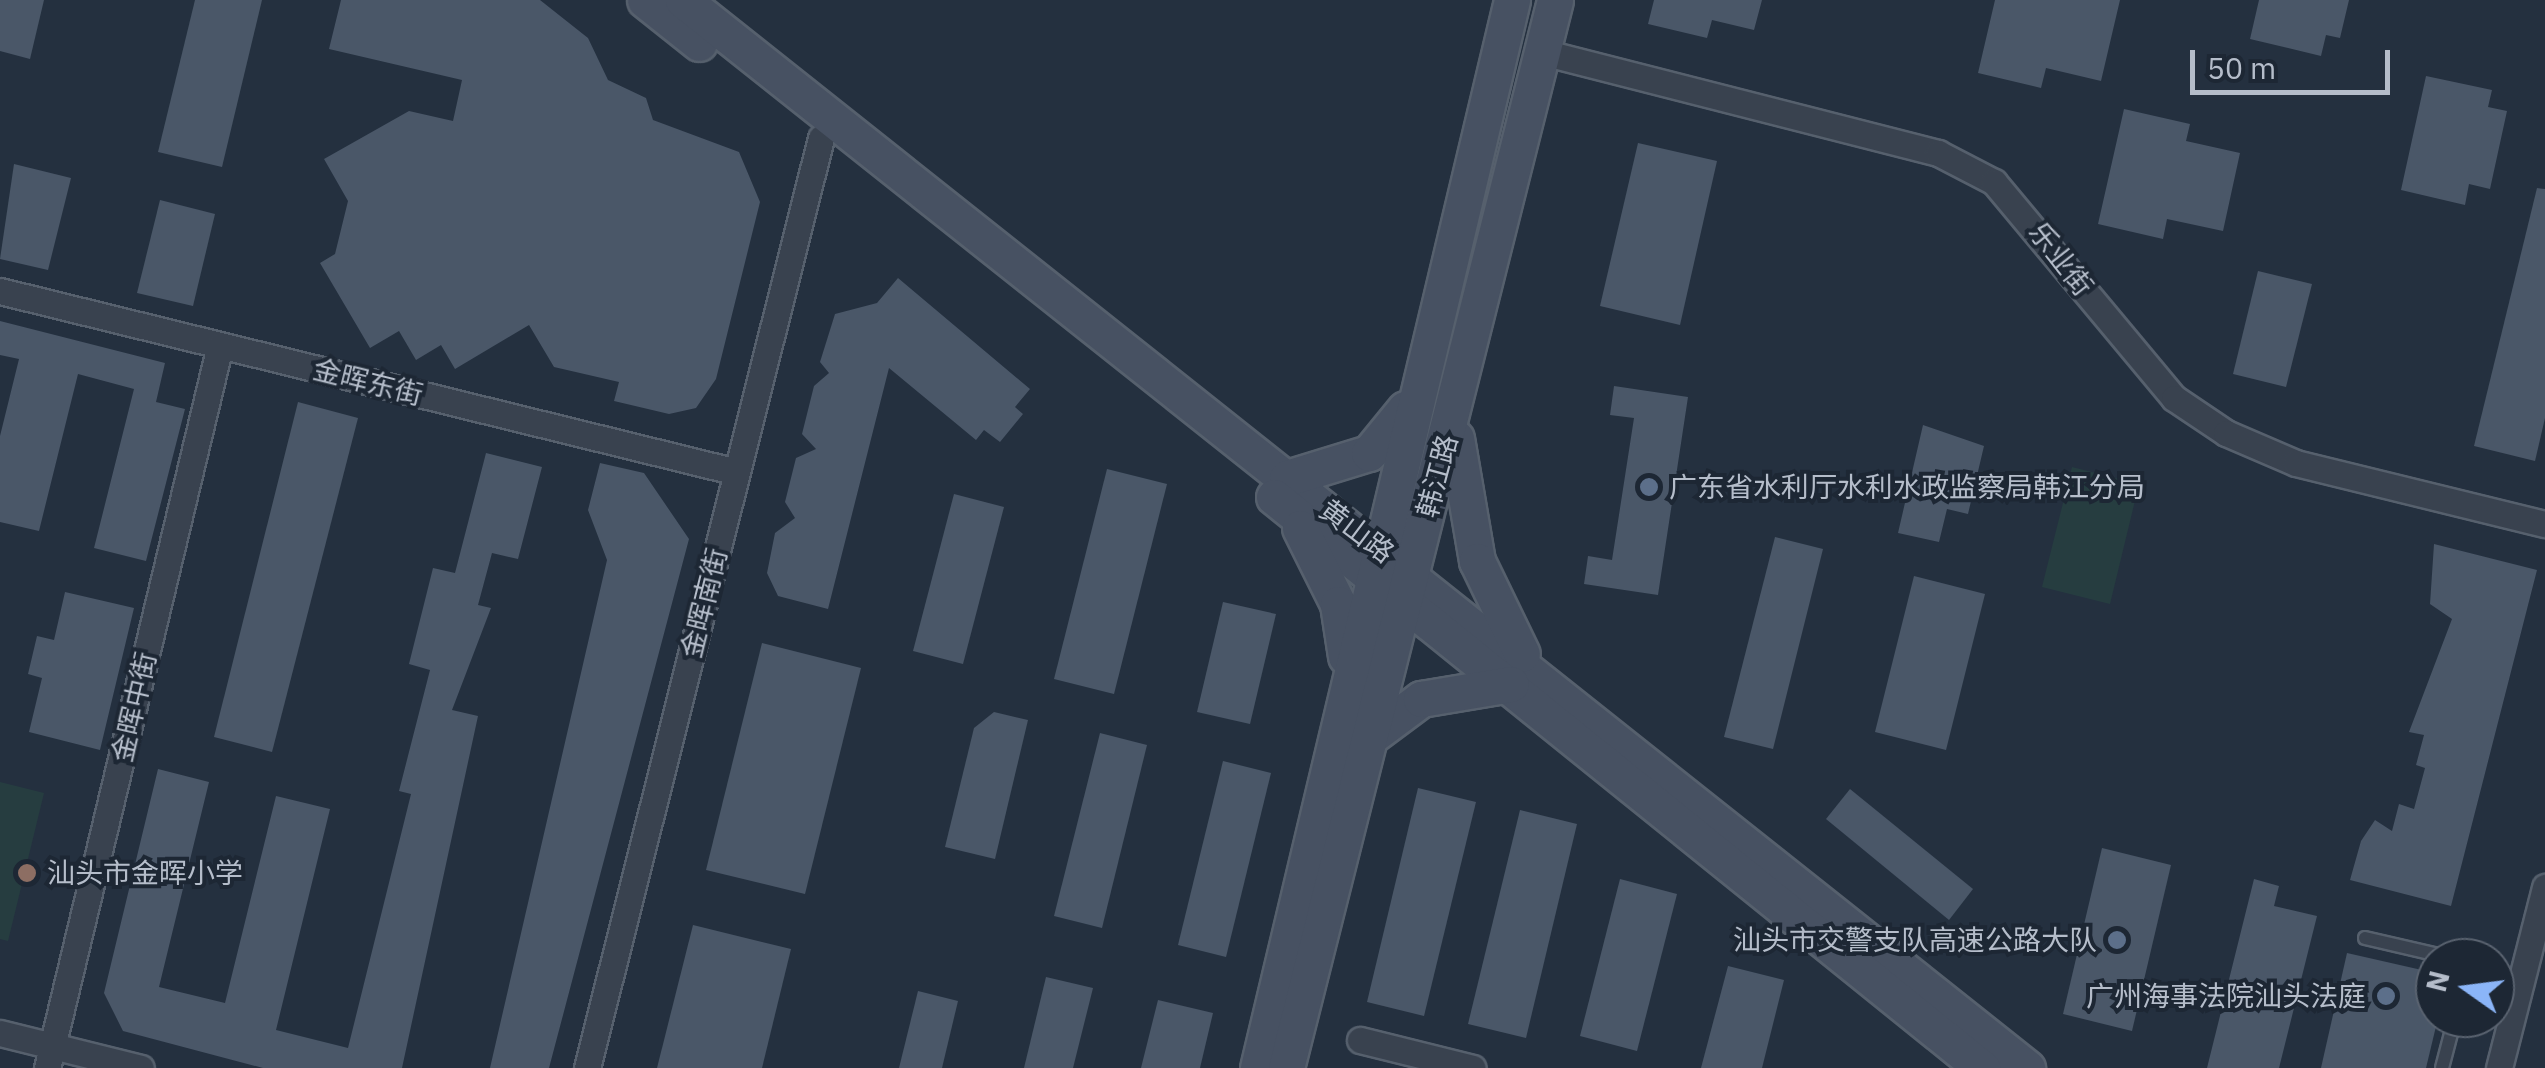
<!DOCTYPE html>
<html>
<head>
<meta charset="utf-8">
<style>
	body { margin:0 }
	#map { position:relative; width:2545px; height:1068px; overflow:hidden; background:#24303f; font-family:"IBM Plex Sans","Noto Sans SC",sans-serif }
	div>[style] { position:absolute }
	.green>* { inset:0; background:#263d40 }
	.building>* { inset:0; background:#4a5768 }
	.roads { filter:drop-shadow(2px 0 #56606d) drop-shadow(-2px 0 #56606d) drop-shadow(0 2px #56606d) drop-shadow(0 -2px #56606d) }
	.lane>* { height:12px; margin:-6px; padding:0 6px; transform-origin:6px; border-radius:6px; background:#39424f }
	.street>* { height:25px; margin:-12.5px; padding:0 12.5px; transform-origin:12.5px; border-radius:12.5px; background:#39424f }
	.secondary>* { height:35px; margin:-17.5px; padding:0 17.5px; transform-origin:17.5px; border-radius:17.5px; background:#475162 }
	.dots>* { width:28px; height:28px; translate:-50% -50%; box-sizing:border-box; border:5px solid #1d2734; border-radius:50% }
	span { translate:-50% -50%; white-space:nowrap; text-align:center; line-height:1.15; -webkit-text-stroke:8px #1d2734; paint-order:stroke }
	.street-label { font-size:28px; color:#b5bdca }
	.poi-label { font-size:28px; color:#b5bdca }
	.left { translate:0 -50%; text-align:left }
	.right { translate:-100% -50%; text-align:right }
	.north { position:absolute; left:2415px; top:938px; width:100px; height:100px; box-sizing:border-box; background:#1d2734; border:2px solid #5a6370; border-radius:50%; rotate:284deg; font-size:28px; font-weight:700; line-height:40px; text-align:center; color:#b5bdca }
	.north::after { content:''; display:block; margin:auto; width:35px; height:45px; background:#8bb5f8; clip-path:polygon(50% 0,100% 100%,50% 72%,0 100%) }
	.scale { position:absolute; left:2190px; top:50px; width:200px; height:45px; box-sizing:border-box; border:5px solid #b5bdca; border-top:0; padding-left:12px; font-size:30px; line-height:35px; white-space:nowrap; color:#b5bdca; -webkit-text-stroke:8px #1d2734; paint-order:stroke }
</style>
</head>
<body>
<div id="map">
	<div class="green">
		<div style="clip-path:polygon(2072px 467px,2139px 484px,2110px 604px,2042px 587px)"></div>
		<div style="clip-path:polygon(0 782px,44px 793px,8px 941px,0 939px)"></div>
	</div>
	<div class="building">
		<div style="clip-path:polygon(0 0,44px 0,30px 59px,0 51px)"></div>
		<div style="clip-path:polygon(195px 0,262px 0,222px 167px,158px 152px)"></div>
		<div style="clip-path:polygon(341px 0,540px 0,588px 38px,608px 80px,646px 98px,653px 120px,739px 152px,760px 202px,716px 379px,696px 408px,669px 414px,614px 401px,619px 382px,554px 367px,529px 325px,455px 369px,441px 345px,416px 360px,399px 331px,370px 348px,320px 263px,335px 254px,348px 201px,324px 159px,409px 111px,453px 121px,462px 80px,329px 49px)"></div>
		<div style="clip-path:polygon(1654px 0,1762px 0,1754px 30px,1712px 20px,1707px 38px,1648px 24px)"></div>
		<div style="clip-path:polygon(1995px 0,2120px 0,2101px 81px,2046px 68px,2041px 88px,1978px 73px)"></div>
		<div style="clip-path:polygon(2259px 0,2349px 0,2340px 38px,2326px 35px,2321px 56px,2250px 39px)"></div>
		<div style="clip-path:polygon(2426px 76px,2492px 90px,2488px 107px,2507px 111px,2490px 189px,2469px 184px,2465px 205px,2401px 190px)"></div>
		<div style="clip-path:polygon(2124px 109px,2190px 124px,2186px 141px,2240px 153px,2223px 231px,2167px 219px,2163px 239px,2098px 224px)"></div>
		<div style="clip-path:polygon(1638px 143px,1717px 161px,1680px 325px,1600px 306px)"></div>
		<div style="clip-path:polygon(14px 164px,71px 178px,48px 270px,0 259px)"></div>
		<div style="clip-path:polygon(2537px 188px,2545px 189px,2545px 418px,2535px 461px,2474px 446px)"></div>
		<div style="clip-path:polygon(160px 200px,215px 214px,193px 306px,137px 293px)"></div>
		<div style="clip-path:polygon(2258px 271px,2312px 284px,2286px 387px,2233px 374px)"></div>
		<div style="clip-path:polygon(898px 278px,1030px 389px,1015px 407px,1023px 414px,1000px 442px,984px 430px,976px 440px,889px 368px,828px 609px,778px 596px,767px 573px,775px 533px,795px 518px,785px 502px,796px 458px,816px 449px,802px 434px,814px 386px,829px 373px,820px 362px,835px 314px,877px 303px)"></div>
		<div style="clip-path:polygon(0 321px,165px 363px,156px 402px,185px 409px,146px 561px,94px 548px,134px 389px,78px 374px,39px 531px,0 522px,0 436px,19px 359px,0 355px)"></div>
		<div style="clip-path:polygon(1614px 386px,1688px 397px,1658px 595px,1584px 584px,1588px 556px,1612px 560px,1634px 418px,1610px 415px)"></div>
		<div style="clip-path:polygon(298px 402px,358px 418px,272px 752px,214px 737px)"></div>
		<div style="clip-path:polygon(1923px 425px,1984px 446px,1968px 514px,1947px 509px,1939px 542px,1898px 533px)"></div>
		<div style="clip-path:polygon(486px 453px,542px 467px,518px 559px,492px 553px,478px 605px,491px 608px,452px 710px,478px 716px,402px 1068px,263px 1068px,123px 1031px,104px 993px,158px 769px,209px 782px,159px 987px,225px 1003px,276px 796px,330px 809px,276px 1030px,348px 1048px,411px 794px,399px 791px,430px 670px,409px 664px,433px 568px,455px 573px)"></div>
		<div style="clip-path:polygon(600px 463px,644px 473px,689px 539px,549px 1068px,490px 1068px,607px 560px,588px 510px)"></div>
		<div style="clip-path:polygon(1107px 469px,1167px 484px,1114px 694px,1054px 679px)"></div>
		<div style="clip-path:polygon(954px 494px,1004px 507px,963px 664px,913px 651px)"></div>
		<div style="clip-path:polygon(1775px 537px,1823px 549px,1773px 749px,1724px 737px)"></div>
		<div style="clip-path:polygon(2434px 544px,2537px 570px,2451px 906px,2350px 880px,2361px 841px,2375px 820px,2392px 831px,2399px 804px,2414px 809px,2425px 768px,2416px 765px,2424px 735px,2409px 732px,2452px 619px,2430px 604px)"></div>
		<div style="clip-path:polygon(1914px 576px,1985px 594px,1946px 750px,1875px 732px)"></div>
		<div style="clip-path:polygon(65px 592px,134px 608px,100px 750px,29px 732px,42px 678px,28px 674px,37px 636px,54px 640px)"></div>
		<div style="clip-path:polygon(1223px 602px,1276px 614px,1250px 724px,1197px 712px)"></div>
		<div style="clip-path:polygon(762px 643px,861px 668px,805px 894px,706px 870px)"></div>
		<div style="clip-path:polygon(994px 712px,1028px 720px,995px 859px,945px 847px,974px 728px)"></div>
		<div style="clip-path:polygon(1100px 733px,1147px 745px,1102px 928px,1054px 916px)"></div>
		<div style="clip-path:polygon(1223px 761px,1271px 773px,1226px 957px,1178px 945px)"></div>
		<div style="clip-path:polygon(1418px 788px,1476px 802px,1424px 1016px,1367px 1002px)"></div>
		<div style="clip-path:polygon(1850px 789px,1973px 889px,1949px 920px,1826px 819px)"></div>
		<div style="clip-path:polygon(1520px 810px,1577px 824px,1526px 1038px,1468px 1024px)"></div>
		<div style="clip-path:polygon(2102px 848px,2171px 865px,2132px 1031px,2063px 1014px)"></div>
		<div style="clip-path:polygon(1620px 879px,1677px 894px,1637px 1051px,1580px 1036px)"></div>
		<div style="clip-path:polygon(2254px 879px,2279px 886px,2274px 906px,2317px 916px,2279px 1068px,2207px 1068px)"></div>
		<div style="clip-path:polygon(693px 925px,791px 949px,762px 1068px,657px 1068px)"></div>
		<div style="clip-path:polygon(2347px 953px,2435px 973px,2438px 1018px,2426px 1068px,2321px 1068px)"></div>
		<div style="clip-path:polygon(1728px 966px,1784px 980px,1762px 1068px,1701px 1068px)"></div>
		<div style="clip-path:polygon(1046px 977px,1093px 988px,1073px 1068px,1024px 1068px)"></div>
		<div style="clip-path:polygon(918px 991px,958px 1001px,942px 1068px,899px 1068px)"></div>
		<div style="clip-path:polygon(1158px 1000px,1213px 1013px,1200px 1068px,1141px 1068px)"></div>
	</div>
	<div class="roads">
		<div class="lane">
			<div style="left:2365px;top:938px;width:88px;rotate:13.1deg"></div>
			<div style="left:2442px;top:1068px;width:52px;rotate:-75.4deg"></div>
		</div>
		<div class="street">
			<div style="left:1542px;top:52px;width:409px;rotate:14.3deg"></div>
			<div style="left:1938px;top:153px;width:63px;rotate:27.4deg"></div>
			<div style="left:1994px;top:182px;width:281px;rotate:50.2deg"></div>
			<div style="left:2174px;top:398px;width:63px;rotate:33.9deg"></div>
			<div style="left:2226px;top:433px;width:76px;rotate:23.2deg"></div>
			<div style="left:2296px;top:463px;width:256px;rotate:13.8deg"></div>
			<div style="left:0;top:291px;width:759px;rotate:13.8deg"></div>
			<div style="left:0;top:1033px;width:145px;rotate:13.9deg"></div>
			<div style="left:1360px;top:1040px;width:116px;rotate:13.9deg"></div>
			<div style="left:47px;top:1068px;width:743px;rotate:-76.54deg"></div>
			<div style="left:587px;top:1068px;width:959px;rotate:-75.88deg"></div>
			<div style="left:2499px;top:1068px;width:187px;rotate:-75.7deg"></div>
		</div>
		<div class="secondary">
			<div style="left:645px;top:0;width:69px;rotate:38.5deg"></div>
			<div style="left:683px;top:0;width:1717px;rotate:38.47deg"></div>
			<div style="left:1456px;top:438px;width:125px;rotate:80.3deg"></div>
			<div style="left:1477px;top:561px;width:103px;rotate:64.2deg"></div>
			<div style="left:1287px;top:478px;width:86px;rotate:-17deg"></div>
			<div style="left:1369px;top:453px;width:57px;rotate:-50.7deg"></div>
			<div style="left:1274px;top:497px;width:910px;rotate:38.89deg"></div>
			<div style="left:1300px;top:528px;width:85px;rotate:63.4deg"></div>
			<div style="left:1338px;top:604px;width:53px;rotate:81.3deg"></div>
			<div style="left:1366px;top:740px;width:69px;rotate:-36.7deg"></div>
			<div style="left:1421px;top:699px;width:91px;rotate:-9.5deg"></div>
			<div style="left:1258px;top:1068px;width:1098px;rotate:-76.62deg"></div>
			<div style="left:1286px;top:1068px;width:1101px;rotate:-75.86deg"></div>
		</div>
	</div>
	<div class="dots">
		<div style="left:1649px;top:487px;background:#5c6f8a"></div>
		<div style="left:27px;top:873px;background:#8d6e63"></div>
		<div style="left:2117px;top:940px;background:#5c6f8a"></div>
		<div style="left:2386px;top:996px;background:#5c6f8a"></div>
	</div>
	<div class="street-label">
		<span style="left:2061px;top:259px;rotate:52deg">乐业街</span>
		<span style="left:368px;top:382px;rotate:14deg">金晖东街</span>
		<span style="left:1437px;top:476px;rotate:-75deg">韩江路</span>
		<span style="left:1357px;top:531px;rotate:37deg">黄山路</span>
		<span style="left:704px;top:603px;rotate:-76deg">金晖南街</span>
		<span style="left:134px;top:707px;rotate:-77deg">金晖中街</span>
	</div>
	<div class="poi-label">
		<span class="left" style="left:1669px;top:487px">广东省水利厅水利水政监察局韩江分局</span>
		<span class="left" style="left:47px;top:873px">汕头市金晖小学</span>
		<span class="right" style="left:2097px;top:940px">汕头市交警支队高速公路大队</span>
		<span class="right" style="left:2366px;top:996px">广州海事法院汕头法庭</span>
	</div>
	<div class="north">N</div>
	<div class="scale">50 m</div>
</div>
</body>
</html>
